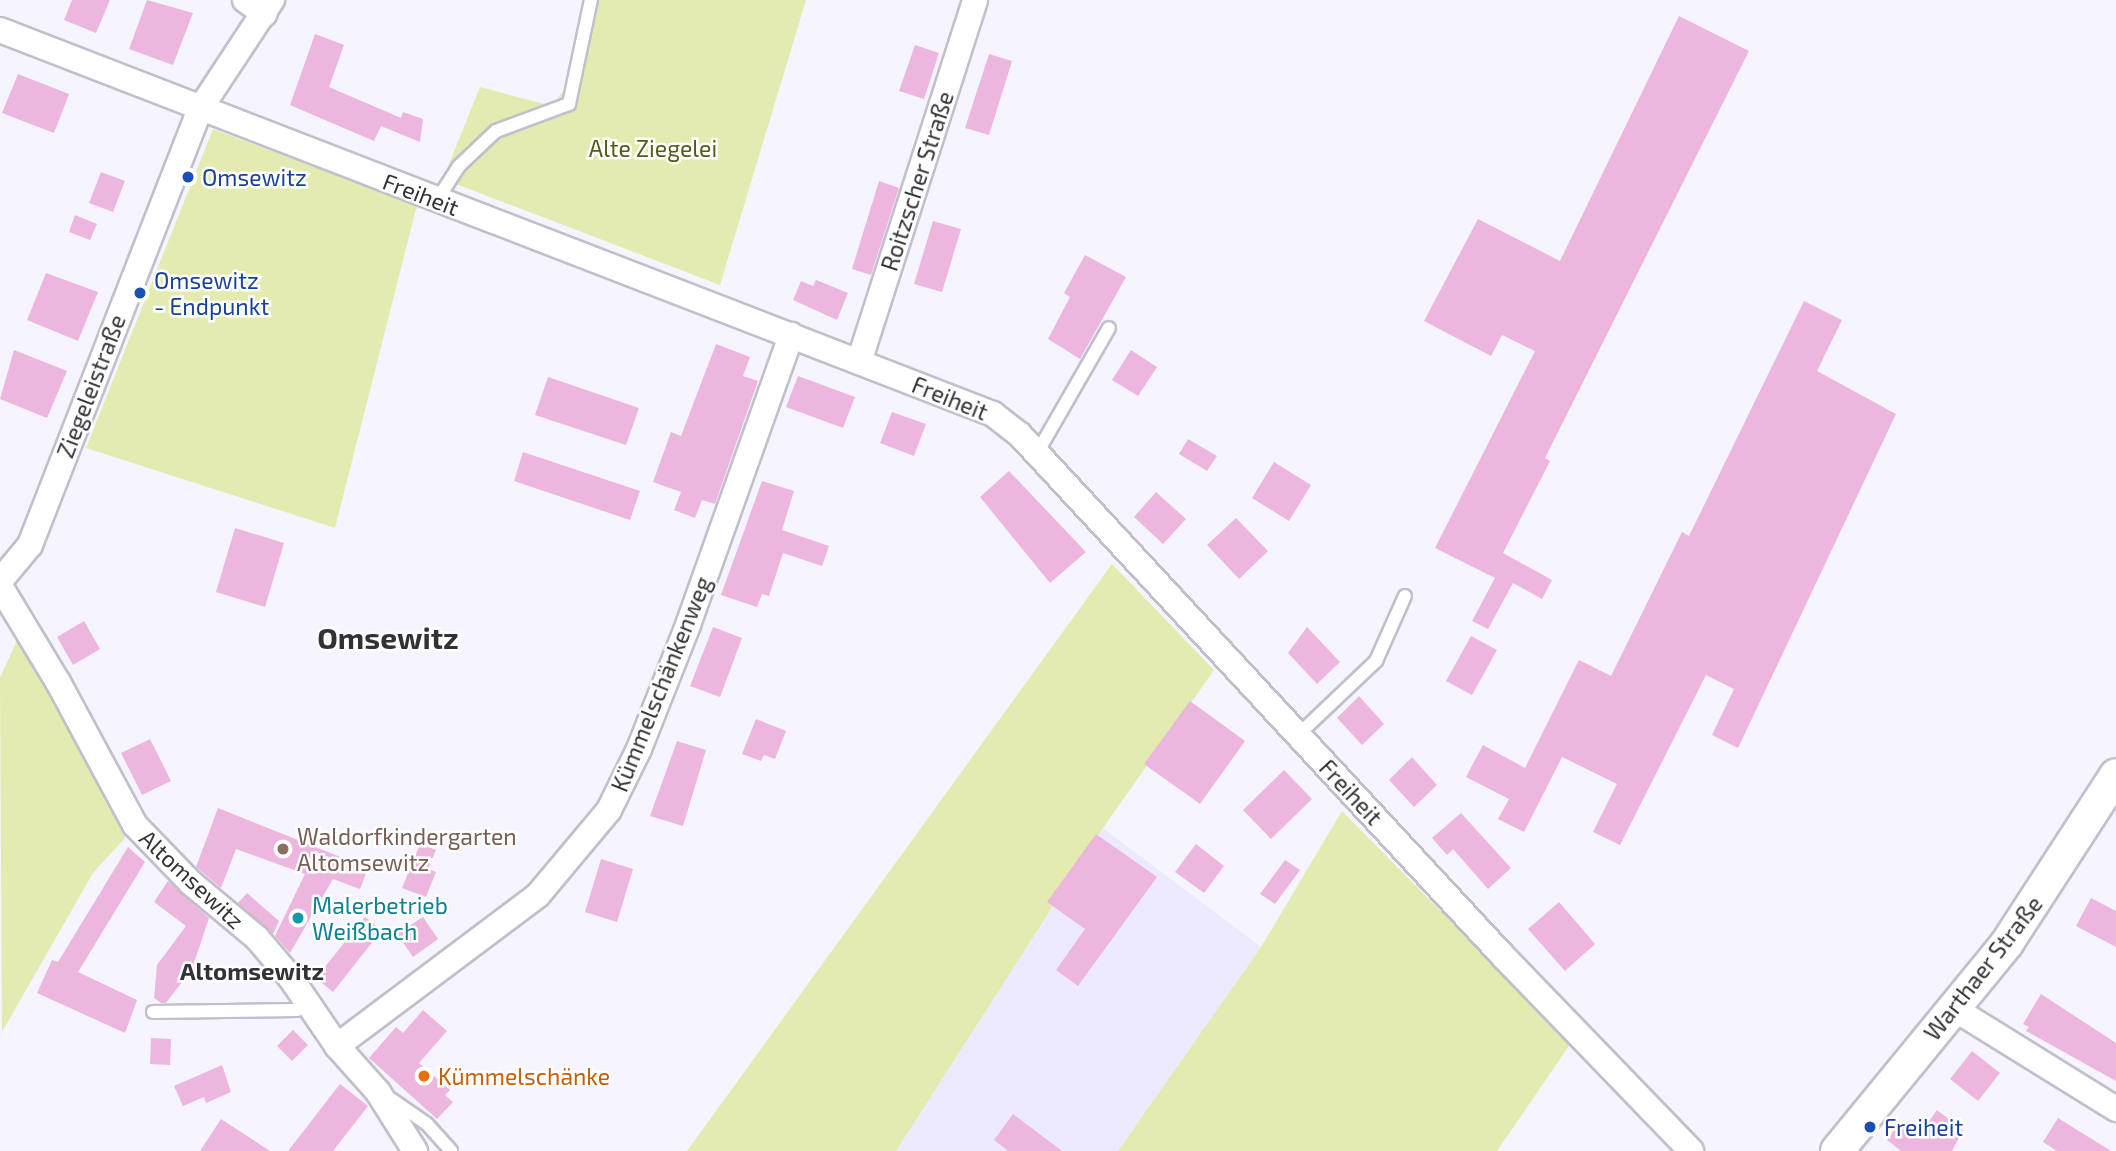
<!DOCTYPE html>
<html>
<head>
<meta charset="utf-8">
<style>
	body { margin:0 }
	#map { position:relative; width:2116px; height:1151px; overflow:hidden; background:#f6f4ff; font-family:"Exo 2",sans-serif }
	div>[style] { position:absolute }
	.built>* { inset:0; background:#ede9fe }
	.green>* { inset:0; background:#e3ebb1 }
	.building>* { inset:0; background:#edb6df }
	.roads { filter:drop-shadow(2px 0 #c1bfcc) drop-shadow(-2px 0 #c1bfcc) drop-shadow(0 2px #c1bfcc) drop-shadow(0 -2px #c1bfcc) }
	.service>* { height:12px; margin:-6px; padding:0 6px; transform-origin:6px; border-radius:6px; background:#fff }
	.minor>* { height:24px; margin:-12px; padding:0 12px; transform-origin:12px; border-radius:12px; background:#fff }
	.tertiary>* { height:32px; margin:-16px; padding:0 16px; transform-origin:16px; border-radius:16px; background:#fff }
	.dots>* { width:19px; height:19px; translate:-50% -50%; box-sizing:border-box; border:4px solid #fff; border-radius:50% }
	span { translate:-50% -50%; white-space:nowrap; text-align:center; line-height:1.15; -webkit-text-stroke:5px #fff; paint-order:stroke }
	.park-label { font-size:23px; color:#565c17 }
	.transit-label { font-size:23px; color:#164399 }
	.left { translate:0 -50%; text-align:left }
	.street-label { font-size:23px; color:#323136 }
	.education-label { font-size:23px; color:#785e54 }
	.culture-label { font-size:23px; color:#0d838f }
	.food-label { font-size:23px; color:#c56008 }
	.neighbourhood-label { font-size:24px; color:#323136; font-weight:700 }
	.district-label { font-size:30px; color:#323136; font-weight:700 }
</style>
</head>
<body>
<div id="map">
	<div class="built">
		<div style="clip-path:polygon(1103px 828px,1261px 947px,1118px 1151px,896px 1151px)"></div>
	</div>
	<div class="green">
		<div style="clip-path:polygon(587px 0,806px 0,720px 285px,443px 179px,480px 87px,552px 106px,564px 90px)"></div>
		<div style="clip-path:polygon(213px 129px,417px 205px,335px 528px,86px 448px)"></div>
		<div style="clip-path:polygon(1112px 564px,1214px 670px,1103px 828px,896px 1151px,687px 1151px)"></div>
		<div style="clip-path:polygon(17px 640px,79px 746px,125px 838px,93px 873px,2px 1032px,0 678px)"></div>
		<div style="clip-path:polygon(1342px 811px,1571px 1043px,1497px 1151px,1118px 1151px,1261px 947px)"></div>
	</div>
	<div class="building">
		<div style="clip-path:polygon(72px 0,110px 0,96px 33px,64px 20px)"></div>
		<div style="clip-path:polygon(147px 0,193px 13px,173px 65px,129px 49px)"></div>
		<div style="clip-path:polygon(1679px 16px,1749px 51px,1545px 458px,1550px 461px,1503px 553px,1552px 580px,1542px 599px,1513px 583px,1488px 629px,1472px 621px,1495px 578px,1435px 548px,1535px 351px,1502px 335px,1491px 356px,1424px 321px,1478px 219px,1560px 261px)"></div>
		<div style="clip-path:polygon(315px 34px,344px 45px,329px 87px,401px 118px,403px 112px,423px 119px,420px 142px,381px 126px,374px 141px,290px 105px)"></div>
		<div style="clip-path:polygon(915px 45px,939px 53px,924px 99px,899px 91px)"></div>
		<div style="clip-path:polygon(989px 54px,1012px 61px,989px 135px,965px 128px)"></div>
		<div style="clip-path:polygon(18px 74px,69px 94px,54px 133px,2px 113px)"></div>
		<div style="clip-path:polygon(101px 172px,125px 181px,113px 212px,89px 203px)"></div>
		<div style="clip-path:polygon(879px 181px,899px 188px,871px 275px,852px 269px)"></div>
		<div style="clip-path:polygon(75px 215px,97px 224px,90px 240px,69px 232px)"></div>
		<div style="clip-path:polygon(933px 221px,961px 229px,942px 292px,914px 284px)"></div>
		<div style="clip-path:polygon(1085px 255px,1126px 277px,1080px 359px,1048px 339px,1070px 297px,1064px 293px)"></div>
		<div style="clip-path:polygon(46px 273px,98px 292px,78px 341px,27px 320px)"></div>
		<div style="clip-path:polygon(816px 280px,848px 293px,837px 320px,793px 300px,801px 281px,813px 286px)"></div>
		<div style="clip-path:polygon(1804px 301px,1842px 320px,1817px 371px,1896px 414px,1738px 748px,1712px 735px,1734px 689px,1706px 675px,1620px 845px,1593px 832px,1617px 784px,1562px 757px,1524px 832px,1498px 819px,1509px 799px,1466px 777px,1483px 745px,1525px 768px,1579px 660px,1611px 676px,1682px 532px,1689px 536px)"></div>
		<div style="clip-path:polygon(716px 344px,750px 357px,743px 376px,758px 381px,715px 504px,702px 500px,695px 518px,674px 510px,681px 492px,653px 482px,671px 432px,681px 436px)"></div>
		<div style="clip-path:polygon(14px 350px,67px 371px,47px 418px,0 399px)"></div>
		<div style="clip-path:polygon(1131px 350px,1157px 367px,1138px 396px,1112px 380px)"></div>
		<div style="clip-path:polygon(798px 376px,855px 397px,843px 428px,786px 407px)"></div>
		<div style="clip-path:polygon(548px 377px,639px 408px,626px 445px,535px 415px)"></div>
		<div style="clip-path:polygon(892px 412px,926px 424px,914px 456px,880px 443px)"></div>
		<div style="clip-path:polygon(1188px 439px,1217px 456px,1207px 471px,1179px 454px)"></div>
		<div style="clip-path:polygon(523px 452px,640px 491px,630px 520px,514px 481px)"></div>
		<div style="clip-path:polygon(1274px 462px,1311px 485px,1289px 521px,1252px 498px)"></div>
		<div style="clip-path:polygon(1009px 471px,1086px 552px,1050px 583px,980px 497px)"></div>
		<div style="clip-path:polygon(762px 481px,794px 491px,782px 530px,829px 546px,822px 566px,783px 553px,769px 596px,762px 594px,757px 607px,721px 595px)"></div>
		<div style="clip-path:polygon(1156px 492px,1186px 519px,1163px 544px,1134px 517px)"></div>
		<div style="clip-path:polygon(1236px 518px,1268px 551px,1239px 579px,1207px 545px)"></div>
		<div style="clip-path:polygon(235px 528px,284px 543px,265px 607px,216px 592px)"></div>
		<div style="clip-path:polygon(84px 621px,100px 649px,73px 665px,57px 637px)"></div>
		<div style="clip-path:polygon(713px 627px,742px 638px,720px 697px,690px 686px)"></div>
		<div style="clip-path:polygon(1307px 627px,1340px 662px,1317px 684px,1288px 653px)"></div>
		<div style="clip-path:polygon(1471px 636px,1497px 650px,1472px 695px,1446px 681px)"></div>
		<div style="clip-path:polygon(1359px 696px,1384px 724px,1362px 745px,1337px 718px)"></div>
		<div style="clip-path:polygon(1190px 701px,1245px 741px,1200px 804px,1144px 764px)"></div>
		<div style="clip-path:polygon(756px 719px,786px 731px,775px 759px,764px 755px,761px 761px,742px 754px)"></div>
		<div style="clip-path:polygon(150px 739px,171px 781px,142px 795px,121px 753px)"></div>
		<div style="clip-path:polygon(677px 741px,706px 750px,683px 826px,650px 816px)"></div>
		<div style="clip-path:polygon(1412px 757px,1437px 785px,1414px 807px,1389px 780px)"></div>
		<div style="clip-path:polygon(1284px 770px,1312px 799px,1271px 839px,1243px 810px)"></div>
		<div style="clip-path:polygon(218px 808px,368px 868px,360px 889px,333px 879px,290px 953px,275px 936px,305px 874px,236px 849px,221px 888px,196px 867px)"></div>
		<div style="clip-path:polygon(1461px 813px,1511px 868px,1488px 889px,1453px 849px,1447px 855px,1432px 838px)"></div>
		<div style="clip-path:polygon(1096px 834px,1157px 877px,1078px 986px,1056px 970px,1085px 929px,1047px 902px)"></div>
		<div style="clip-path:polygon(420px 844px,436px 850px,428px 869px,436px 872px,426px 897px,402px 888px)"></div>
		<div style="clip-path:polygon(1196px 844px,1224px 866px,1204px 893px,1175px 872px)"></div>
		<div style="clip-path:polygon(128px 847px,145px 862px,78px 972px,137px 1000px,125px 1033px,37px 993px,52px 960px,58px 962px)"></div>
		<div style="clip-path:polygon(601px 859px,633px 869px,617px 922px,585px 912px)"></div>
		<div style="clip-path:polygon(1285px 860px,1300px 870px,1275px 904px,1260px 894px)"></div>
		<div style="clip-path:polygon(168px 881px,209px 918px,192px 969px,166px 1003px,161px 1003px,154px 998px,157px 965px,186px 926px,154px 902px)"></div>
		<div style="clip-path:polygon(247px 893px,279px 921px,273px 934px,238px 903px)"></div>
		<div style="clip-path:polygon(2091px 898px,2116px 911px,2116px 947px,2076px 926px)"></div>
		<div style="clip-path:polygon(1559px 902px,1595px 944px,1565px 971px,1528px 929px)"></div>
		<div style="clip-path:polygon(365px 917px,382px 930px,333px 992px,316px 978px)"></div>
		<div style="clip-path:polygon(423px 917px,438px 939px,413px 957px,397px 934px)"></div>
		<div style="clip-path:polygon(2041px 994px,2116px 1043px,2116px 1081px,2026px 1031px,2029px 1027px,2023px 1024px)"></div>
		<div style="clip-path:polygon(423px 1010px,447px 1031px,419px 1063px,450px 1090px,445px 1095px,453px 1102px,437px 1119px,369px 1058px,396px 1027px,403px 1033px)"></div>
		<div style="clip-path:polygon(293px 1030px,308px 1045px,292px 1061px,277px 1046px)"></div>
		<div style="clip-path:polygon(151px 1038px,171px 1039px,170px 1065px,150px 1064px)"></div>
		<div style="clip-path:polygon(1972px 1051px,2000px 1073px,1978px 1101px,1950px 1079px)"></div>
		<div style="clip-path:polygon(222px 1065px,231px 1092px,206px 1103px,204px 1097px,183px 1106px,174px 1086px)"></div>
		<div style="clip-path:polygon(340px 1084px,368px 1106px,333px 1151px,288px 1151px)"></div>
		<div style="clip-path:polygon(1937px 1110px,1963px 1130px,1952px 1151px,1901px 1151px,1887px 1140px,1899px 1123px,1918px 1137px)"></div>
		<div style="clip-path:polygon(1013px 1114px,1062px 1151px,1008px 1151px,994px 1140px)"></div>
		<div style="clip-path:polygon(2058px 1118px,2111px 1151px,2057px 1151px,2043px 1142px)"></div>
		<div style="clip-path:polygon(221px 1119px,270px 1151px,200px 1151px)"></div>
	</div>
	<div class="roads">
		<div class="service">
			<div style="left:437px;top:200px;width:40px;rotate:-57.1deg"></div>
			<div style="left:459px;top:166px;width:51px;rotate:-43.4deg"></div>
			<div style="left:496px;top:131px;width:78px;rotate:-20.3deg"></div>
			<div style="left:569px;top:104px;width:106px;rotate:-78.1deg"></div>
			<div style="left:1037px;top:453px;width:144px;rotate:-60.1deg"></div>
			<div style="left:1298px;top:735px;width:108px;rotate:-43.5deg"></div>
			<div style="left:1376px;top:661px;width:71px;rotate:-66deg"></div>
			<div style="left:153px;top:1012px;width:144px;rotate:-0.8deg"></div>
			<div style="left:297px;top:1010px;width:11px;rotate:-38deg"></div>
			<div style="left:388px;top:1097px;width:47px;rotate:34.7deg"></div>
			<div style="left:427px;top:1124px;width:36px;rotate:48deg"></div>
		</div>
		<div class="minor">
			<div style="left:245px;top:0;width:24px;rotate:36deg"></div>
			<div style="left:0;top:30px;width:1065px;rotate:21.14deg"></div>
			<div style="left:993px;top:414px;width:34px;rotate:38deg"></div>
			<div style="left:1020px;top:435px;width:710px;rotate:47.17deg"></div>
			<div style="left:1503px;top:956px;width:271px;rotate:46deg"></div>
			<div style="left:859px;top:362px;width:380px;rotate:-72.2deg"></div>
			<div style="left:0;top:581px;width:47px;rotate:-50.2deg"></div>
			<div style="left:30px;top:545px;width:468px;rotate:-68.7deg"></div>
			<div style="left:200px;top:109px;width:131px;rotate:-56.6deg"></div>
			<div style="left:0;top:586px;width:112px;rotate:58.9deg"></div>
			<div style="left:58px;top:682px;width:162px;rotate:61.7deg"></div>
			<div style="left:135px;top:825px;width:81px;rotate:46deg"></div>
			<div style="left:191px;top:883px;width:86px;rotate:39.8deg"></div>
			<div style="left:257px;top:938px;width:51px;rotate:49.8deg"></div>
			<div style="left:290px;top:977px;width:83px;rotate:55.7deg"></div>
			<div style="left:337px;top:1046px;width:62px;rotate:48.3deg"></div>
			<div style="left:378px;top:1092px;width:70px;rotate:57.9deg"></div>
			<div style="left:1953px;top:1008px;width:192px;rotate:31.8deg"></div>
			<div style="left:337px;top:1046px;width:251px;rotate:-36.9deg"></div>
			<div style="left:538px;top:895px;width:111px;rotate:-50.1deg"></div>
			<div style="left:609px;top:810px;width:68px;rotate:-63.8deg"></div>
			<div style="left:639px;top:749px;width:133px;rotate:-68.4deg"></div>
			<div style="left:688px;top:625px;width:308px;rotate:-70.4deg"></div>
		</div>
		<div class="tertiary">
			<div style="left:1837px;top:1151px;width:269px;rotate:-50.7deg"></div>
			<div style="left:2007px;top:943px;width:200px;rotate:-57deg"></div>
		</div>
	</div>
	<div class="dots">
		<div style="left:188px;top:177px;background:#1a4fb4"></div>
		<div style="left:140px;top:293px;background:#1a4fb4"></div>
		<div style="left:283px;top:849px;background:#8d6e63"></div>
		<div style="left:298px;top:918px;background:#0f9aa8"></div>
		<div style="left:424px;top:1076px;background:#e8710a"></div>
		<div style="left:1870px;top:1127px;background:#1a4fb4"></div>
	</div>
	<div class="park-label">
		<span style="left:653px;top:148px">Alte Ziegelei</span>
	</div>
	<div class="transit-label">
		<span class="left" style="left:202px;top:177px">Omsewitz</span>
		<span class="left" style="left:154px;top:293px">Omsewitz<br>- Endpunkt</span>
		<span class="left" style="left:1884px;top:1127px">Freiheit</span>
	</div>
	<div class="street-label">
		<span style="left:917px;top:181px;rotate:-72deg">Roitzscher Straße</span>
		<span style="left:421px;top:194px;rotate:21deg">Freiheit</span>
		<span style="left:91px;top:386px;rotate:-69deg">Ziegeleistraße</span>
		<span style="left:950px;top:398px;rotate:22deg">Freiheit</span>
		<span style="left:661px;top:684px;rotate:-68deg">Kümmelschänkenweg</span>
		<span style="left:1351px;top:792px;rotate:47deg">Freiheit</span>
		<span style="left:192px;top:879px;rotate:43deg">Altomsewitz</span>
		<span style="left:1983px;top:968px;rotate:-52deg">Warthaer Straße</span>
	</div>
	<div class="education-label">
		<span class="left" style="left:297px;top:849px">Waldorfkindergarten<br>Altomsewitz</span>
	</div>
	<div class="culture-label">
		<span class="left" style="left:312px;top:918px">Malerbetrieb<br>Weißbach</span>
	</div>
	<div class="food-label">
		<span class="left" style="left:438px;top:1076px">Kümmelschänke</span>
	</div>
	<div class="neighbourhood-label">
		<span style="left:252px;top:971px">Altomsewitz</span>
	</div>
	<div class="district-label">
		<span style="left:388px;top:637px">Omsewitz</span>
	</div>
</div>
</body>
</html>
